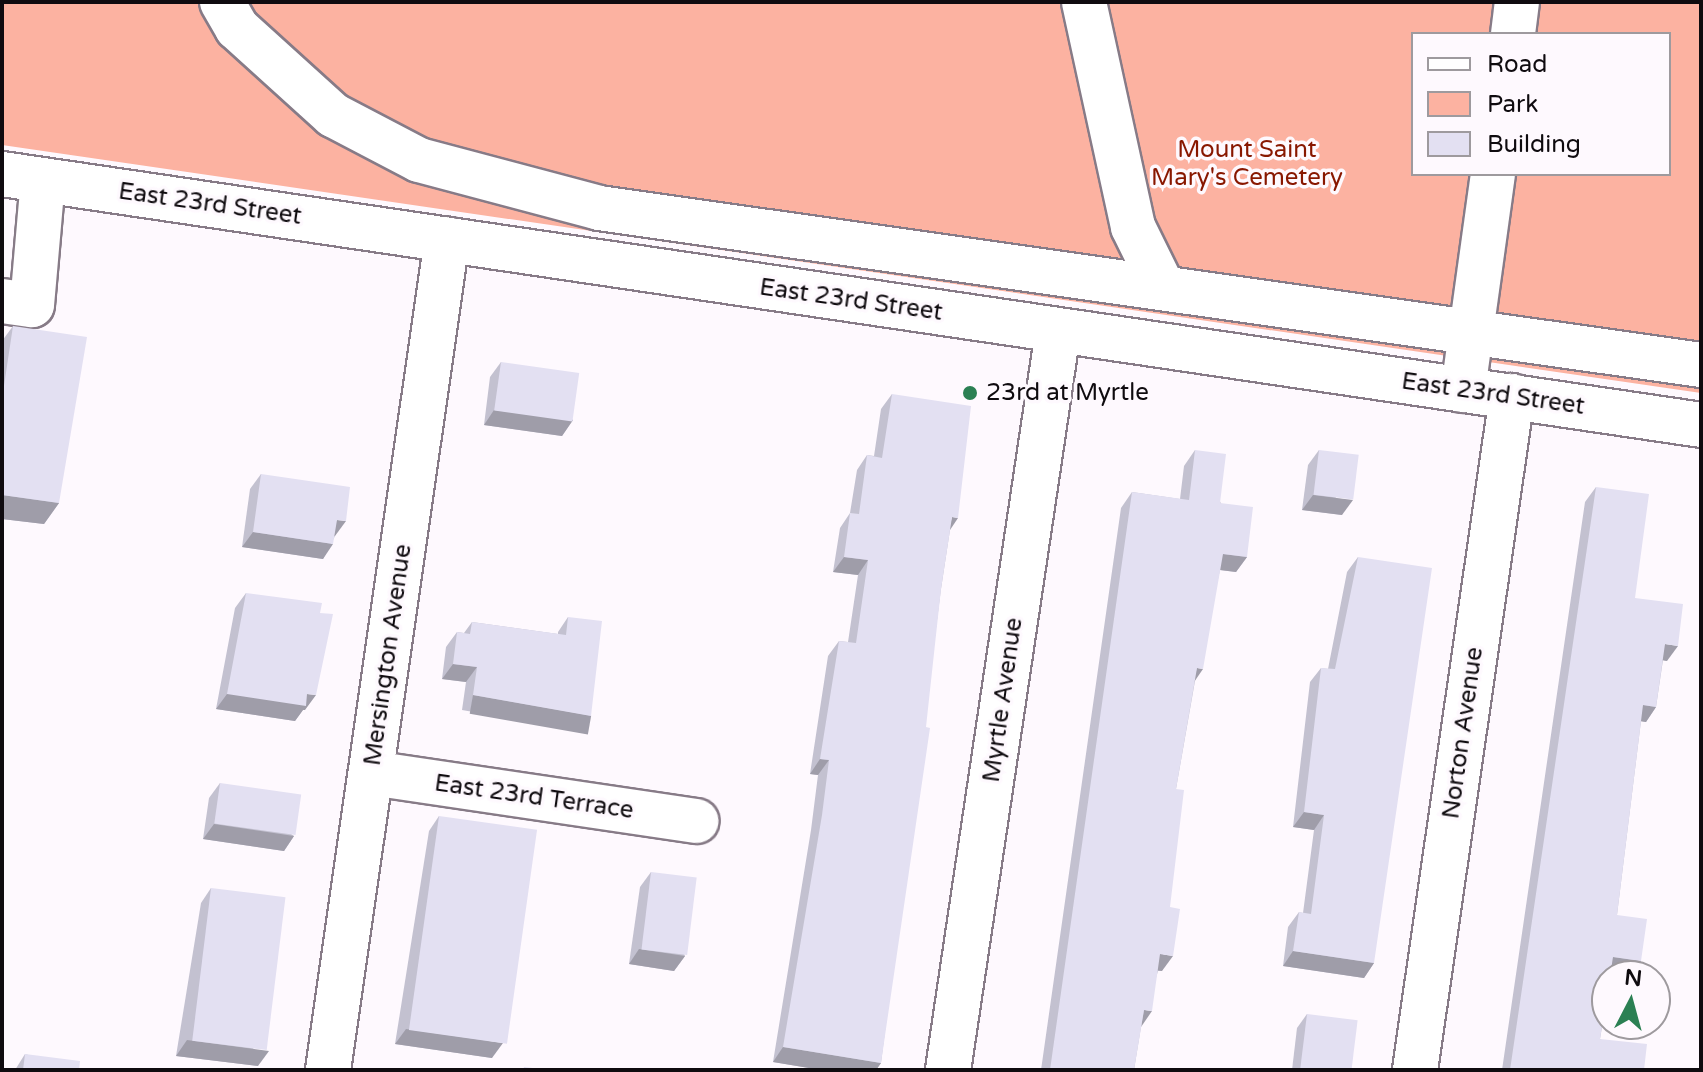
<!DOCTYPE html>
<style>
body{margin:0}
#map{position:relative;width:1703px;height:1072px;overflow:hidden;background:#fef9fe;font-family:"Varela Round",sans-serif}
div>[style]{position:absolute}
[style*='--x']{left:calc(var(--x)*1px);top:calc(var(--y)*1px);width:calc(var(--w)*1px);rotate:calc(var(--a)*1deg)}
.green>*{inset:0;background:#fcb2a1}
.roads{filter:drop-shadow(2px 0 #877b87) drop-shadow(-2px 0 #877b87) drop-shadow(0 2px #877b87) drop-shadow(0 -2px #877b87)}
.minor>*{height:44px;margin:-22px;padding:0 22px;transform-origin:22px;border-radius:22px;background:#fff}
.major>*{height:44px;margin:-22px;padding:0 22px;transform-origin:22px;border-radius:22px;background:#fff}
.wall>*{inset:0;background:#c3c1d0}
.shaded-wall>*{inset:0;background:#9f9da9;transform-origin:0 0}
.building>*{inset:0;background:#e3e0f2;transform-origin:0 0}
.dots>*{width:22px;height:22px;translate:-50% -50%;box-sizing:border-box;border:4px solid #fef9fe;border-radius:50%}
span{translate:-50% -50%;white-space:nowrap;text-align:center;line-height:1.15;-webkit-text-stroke:7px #fef9fe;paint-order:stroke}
.park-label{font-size:24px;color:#881700}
.street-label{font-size:24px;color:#0f0b0f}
.poi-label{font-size:24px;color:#0f0b0f}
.left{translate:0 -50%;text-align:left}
.frame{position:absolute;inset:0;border:4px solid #0f0b0f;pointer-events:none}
.legend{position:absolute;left:1411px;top:32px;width:260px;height:144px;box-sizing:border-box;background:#fef9fe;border:2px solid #9e9a9e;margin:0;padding:10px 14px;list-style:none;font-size:24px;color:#0f0b0f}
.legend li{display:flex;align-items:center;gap:16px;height:40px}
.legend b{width:40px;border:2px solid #9e9a9e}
.north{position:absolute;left:1591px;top:960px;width:80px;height:80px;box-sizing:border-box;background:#fef9fe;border:2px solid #9e9a9e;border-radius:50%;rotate:6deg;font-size:22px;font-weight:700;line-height:32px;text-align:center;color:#0f0b0f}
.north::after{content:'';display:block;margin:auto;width:28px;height:36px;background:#2b8053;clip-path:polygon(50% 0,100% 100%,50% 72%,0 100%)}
</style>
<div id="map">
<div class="green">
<div style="clip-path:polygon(evenodd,2px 2px,1701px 2px,1701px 393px,2px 145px,2px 2px,1413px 34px,1669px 34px,1669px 174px,1413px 174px,1413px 34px)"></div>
</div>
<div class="roads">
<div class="minor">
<div style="--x:222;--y:2;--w:30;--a:60"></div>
<div style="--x:237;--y:28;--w:130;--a:42.2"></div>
<div style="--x:333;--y:115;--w:97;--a:27.6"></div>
<div style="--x:419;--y:160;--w:186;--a:14.9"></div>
<div style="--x:599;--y:208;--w:1113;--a:8.11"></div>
<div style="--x:1084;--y:2;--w:230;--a:77.7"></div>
<div style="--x:1133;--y:227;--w:66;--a:63.8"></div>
<div style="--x:1513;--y:34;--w:32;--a:-83"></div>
<div style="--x:2;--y:301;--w:30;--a:8"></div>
<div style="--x:32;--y:305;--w:125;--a:-85"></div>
<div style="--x:1463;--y:390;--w:218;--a:-82.1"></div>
<div style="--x:371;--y:773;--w:329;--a:8.4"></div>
<div style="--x:328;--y:1070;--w:839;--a:-81.85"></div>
<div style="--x:948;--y:1070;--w:747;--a:-81.53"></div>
<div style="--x:1415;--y:1070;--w:681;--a:-81.81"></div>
</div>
<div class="major">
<div style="--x:2;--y:174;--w:1717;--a:8.4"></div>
</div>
</div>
<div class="wall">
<div style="clip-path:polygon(13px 326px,59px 503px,44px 524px,2px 519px,2px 341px)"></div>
<div style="clip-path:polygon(501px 362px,573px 420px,562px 436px,484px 425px,490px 377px)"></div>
<div style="clip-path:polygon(892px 394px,950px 530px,941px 589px,881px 1063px,876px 1070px,821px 1070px,773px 1062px,811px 830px,818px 775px,810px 774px,828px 656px,839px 641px,848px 642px,858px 575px,833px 572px,840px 528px,850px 513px,857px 470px,867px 455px,874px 456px,881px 409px)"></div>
<div style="clip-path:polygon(1195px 450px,1247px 557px,1236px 572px,1220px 570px,1195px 681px,1176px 789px,1162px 971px,1158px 971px,1141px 1027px,1134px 1070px,1041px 1070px,1121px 508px,1132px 492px,1180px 499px,1184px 466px)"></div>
<div style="clip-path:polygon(1319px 450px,1342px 515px,1302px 510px,1308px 465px)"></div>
<div style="clip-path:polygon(261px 474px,335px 536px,323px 559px,242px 547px,250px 489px)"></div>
<div style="clip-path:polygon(1596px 487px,1635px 598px,1667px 661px,1663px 660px,1656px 707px,1646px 722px,1641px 721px,1617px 915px,1641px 961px,1631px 976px,1611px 973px,1600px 1039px,1644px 1070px,1502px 1070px,1585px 502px)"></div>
<div style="clip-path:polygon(1358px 557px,1374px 963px,1364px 978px,1283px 966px,1288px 927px,1299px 912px,1303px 913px,1314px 830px,1293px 827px,1310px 682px,1321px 668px,1328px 669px,1347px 572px)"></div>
<div style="clip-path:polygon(246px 593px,305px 710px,303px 710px,295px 721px,216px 709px,235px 608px)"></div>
<div style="clip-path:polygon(568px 617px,591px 716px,581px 731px,462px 710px,466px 682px,442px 679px,446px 647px,457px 632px,464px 633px,472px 622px,558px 634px,558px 632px)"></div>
<div style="clip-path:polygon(220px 783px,294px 836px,284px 851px,203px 839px,209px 798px)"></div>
<div style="clip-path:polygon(439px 816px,492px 1058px,395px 1044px,429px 831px)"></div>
<div style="clip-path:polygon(651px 872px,685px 956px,674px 971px,629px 964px,640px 887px)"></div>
<div style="clip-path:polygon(211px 888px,258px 1066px,176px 1056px,201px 903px)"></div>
<div style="clip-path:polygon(1307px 1014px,1351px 1070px,1292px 1070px,1297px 1028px)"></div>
<div style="clip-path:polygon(25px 1054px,79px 1070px,15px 1070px)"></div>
</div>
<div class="shaded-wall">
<div style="clip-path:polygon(494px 410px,573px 420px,562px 436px,484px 425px)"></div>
<div style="clip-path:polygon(2px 495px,59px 503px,44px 524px,2px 519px)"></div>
<div style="clip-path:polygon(1313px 495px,1353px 500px,1342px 515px,1302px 510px)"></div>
<div style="clip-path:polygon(952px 517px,958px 518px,948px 533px)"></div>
<div style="clip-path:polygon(337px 520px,346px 521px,335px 536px,326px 535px)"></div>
<div style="clip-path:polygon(253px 532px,333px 544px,323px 559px,242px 547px)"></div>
<div style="clip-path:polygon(1223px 554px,1247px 557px,1236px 572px,1212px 569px)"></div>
<div style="clip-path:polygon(844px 557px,868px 560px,858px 575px,833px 572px)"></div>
<div style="clip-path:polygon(1665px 644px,1678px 646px,1667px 661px,1655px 659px)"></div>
<div style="clip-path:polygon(453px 664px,477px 667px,466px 682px,442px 679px)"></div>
<div style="clip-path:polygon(1197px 668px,1203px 669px,1192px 685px)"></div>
<div style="clip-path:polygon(227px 694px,307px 694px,316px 695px,305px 710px,303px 710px,295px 721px,216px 709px)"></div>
<div style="left:473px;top:695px;width:120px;height:19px;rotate:10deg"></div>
<div style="clip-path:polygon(1643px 705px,1656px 707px,1646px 722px,1632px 720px)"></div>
<div style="clip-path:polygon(820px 759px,829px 760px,818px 775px,810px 774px)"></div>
<div style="clip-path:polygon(1304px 812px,1324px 815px,1314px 830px,1293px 827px)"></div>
<div style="clip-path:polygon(214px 824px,294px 836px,284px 851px,203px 839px)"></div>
<div style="clip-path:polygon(639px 949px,685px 956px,674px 971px,629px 964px)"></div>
<div style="clip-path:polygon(1293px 951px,1374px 963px,1364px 978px,1283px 966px)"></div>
<div style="clip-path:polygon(1160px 954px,1173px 956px,1162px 971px,1149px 969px)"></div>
<div style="clip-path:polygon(1613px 957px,1641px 961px,1631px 976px,1603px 972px)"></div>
<div style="clip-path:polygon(1144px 1010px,1152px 1011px,1141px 1027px)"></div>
<div style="clip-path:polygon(406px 1029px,503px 1043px,492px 1058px,395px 1044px)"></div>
<div style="clip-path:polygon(187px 1040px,269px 1051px,258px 1066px,176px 1056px)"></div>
<div style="clip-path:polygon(783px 1047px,881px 1063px,876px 1070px,821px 1070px,773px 1062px)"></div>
</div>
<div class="building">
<div style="clip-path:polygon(13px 326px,87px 337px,59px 503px,2px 495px,2px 399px)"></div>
<div style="left:501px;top:362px;width:79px;height:49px;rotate:8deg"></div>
<div style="clip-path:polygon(892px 394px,971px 406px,958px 518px,952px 517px,941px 589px,926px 727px,930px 728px,881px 1063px,783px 1047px,822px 815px,829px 760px,820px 759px,839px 641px,856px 643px,868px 560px,844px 557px,850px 513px,859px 514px,867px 455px,882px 458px)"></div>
<div style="clip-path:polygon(1195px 450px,1226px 454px,1220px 503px,1253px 507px,1247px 557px,1223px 554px,1203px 669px,1197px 668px,1176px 789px,1184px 790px,1170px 907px,1180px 909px,1173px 956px,1160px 954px,1152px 1011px,1144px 1010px,1134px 1070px,1050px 1070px,1132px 492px,1189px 500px)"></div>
<div style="left:1319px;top:450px;width:40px;height:45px;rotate:7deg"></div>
<div style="clip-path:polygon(261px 474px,350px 487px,346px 521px,337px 520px,333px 544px,253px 532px)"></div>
<div style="clip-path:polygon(1596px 487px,1649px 494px,1635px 598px,1683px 604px,1678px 646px,1665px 644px,1656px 707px,1643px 705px,1617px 915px,1647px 919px,1641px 961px,1613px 957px,1610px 976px,1607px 976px,1607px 995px,1600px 1039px,1647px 1044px,1644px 1070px,1510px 1070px)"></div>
<div style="clip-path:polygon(1358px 557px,1432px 568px,1374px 963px,1293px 951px,1299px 912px,1311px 914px,1324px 815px,1304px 812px,1321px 668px,1335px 669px)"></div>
<div style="clip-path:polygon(246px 593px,322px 603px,320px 613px,333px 614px,316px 695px,307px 694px,306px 706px,227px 694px)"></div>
<div style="clip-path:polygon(568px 617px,602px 621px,591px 716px,473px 695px,477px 667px,453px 664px,457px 632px,470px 634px,472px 622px,566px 635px)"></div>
<div style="left:220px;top:783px;width:82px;height:41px;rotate:8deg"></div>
<div style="left:439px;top:816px;width:99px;height:216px;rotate:8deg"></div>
<div style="left:651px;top:872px;width:46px;height:78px;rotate:7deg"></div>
<div style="left:211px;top:888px;width:75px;height:154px;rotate:7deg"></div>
<div style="left:1307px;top:1014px;width:51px;height:56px;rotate:7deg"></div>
<div style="clip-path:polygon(25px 1054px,80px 1061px,79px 1070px,23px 1070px)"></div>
<div style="clip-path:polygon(524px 1067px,550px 1070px,523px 1070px)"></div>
</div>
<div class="dots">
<div style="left:970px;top:393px;background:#2b8053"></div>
</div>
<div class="park-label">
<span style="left:1247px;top:164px">Mount Saint<br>Mary's Cemetery</span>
</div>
<div class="street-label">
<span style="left:210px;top:204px;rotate:8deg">East 23rd Street</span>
<span style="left:851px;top:300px;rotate:8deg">East 23rd Street</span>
<span style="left:1493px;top:394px;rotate:8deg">East 23rd Street</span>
<span style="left:388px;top:655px;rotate:-82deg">Mersington Avenue</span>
<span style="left:1003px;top:700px;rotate:-82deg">Myrtle Avenue</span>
<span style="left:1463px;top:733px;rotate:-82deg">Norton Avenue</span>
<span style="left:534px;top:797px;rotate:8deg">East 23rd Terrace</span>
</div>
<div class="poi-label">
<span class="left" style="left:986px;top:393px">23rd at Myrtle</span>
</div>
<div class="frame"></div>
<ul class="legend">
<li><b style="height:10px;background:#fff"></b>Road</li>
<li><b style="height:22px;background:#fcb2a1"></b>Park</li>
<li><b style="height:22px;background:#e3e0f2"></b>Building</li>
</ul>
<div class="north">N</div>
</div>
